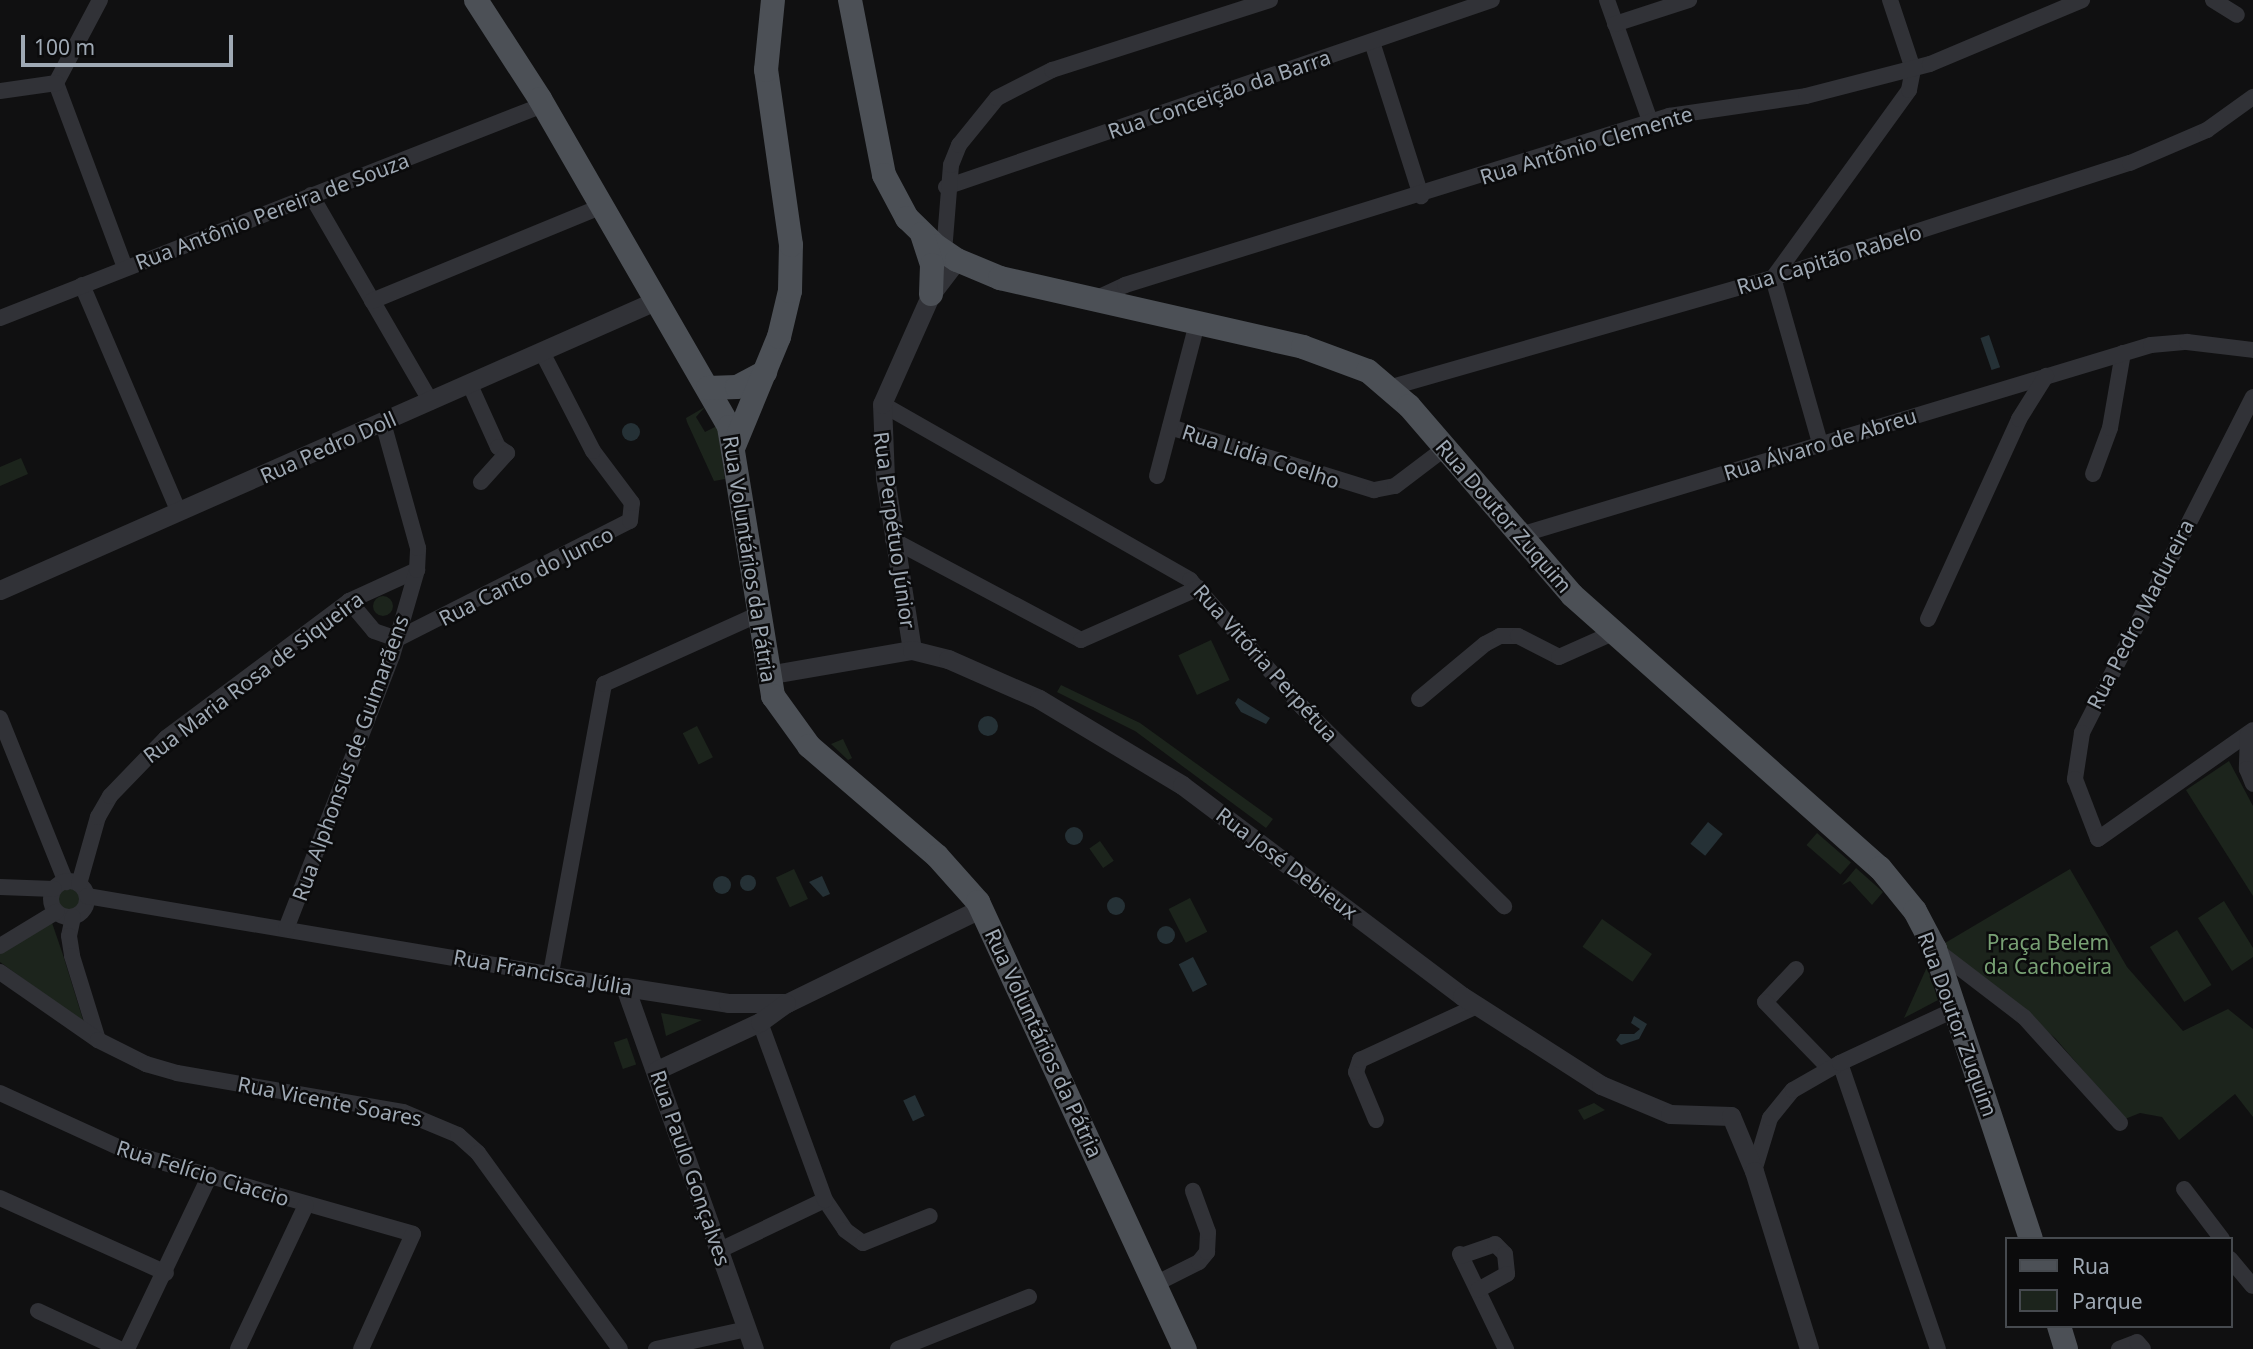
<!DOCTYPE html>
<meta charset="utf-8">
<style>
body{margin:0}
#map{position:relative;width:2253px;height:1349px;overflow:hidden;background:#101011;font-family:"Noto Sans",sans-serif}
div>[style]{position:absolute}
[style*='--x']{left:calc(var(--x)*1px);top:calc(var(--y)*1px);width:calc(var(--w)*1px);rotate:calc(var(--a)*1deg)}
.green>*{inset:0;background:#1c241c;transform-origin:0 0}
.round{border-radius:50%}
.water>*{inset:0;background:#253136;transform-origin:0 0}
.minor>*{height:16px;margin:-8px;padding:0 8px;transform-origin:8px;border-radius:8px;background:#313237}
.minor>.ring{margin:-8px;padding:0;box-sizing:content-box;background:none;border:16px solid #313237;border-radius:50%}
.tertiary>*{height:19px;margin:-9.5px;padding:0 9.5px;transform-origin:9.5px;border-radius:9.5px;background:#313237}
.primary>*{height:24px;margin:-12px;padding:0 12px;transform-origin:12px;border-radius:12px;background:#4c5056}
span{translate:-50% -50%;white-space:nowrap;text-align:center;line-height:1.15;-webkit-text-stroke:5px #0b0b0c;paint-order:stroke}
.street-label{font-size:21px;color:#9fa9b4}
.park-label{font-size:21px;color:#78a174}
.legend{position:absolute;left:2005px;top:1237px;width:228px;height:91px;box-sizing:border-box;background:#0b0b0c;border:2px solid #464a4f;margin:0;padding:9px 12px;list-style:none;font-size:21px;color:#9fa9b4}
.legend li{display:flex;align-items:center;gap:14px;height:35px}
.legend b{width:35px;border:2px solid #464a4f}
.scale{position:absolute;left:21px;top:35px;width:212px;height:32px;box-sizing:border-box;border:4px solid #9fa9b4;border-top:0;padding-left:9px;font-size:21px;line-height:24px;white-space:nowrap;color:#9fa9b4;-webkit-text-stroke:5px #0b0b0c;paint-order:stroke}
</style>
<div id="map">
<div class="green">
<div style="clip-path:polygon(705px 407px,696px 417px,705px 432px,717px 426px,725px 479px,714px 481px,687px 422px,686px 418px)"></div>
<div style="clip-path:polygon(21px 458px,28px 474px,0 486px,0 467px)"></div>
<div class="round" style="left:373px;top:596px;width:20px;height:20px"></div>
<div style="left:1211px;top:640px;width:44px;height:36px;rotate:65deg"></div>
<div style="clip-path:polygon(1061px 685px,1140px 723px,1273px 819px,1266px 828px,1135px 731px,1057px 692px)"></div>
<div style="left:697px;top:726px;width:35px;height:16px;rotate:63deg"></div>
<div style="clip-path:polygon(843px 739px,852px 758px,848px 760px,831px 744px)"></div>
<div style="clip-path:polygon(2229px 761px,2253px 806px,2253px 896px,2186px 790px)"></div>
<div style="left:1817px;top:833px;width:45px;height:16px;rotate:41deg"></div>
<div style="left:1100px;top:841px;width:24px;height:13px;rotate:55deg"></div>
<div style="clip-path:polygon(1856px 868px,1883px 892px,1872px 905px,1850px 881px,1842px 885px)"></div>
<div style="left:794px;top:869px;width:33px;height:20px;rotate:65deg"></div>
<div style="clip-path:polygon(2070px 869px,2127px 967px,2183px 1031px,2228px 1009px,2253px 1029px,2253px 1117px,2235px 1094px,2179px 1140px,2162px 1117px,2140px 1113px,2125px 1119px,2055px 1038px,1946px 949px,1945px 943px)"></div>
<div class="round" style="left:57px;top:887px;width:24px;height:24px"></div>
<div style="left:1190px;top:898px;width:38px;height:24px;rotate:63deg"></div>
<div style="clip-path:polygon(2224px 901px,2253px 948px,2253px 957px,2232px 971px,2198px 918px)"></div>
<div style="clip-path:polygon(48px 911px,63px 955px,84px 1023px,0 962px,0 946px)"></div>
<div style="left:1602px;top:919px;width:61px;height:34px;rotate:35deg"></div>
<div style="left:2177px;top:930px;width:65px;height:32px;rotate:58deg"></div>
<div style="clip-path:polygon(1927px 967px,1938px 1000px,1904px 1018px)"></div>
<div style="clip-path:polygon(661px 1013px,702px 1020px,666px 1036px)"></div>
<div style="left:627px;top:1038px;width:28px;height:14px;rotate:71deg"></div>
<div style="clip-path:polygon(1594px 1103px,1605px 1110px,1584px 1120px,1578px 1110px)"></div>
</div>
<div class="water">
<div style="left:1989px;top:335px;width:34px;height:9px;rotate:71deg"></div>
<div class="round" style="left:622px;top:423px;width:18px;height:18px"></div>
<div style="clip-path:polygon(1238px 698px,1270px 718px,1266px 724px,1241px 712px,1235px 703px)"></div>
<div class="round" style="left:978px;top:716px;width:20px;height:20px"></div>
<div style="left:1708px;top:822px;width:19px;height:28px;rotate:39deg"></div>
<div class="round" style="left:1065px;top:827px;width:18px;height:18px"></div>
<div class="round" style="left:740px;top:875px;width:16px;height:16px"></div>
<div style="clip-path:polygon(822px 876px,830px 894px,823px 897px,809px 882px)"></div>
<div class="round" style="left:713px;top:876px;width:18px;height:18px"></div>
<div class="round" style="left:1107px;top:897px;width:18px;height:18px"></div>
<div class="round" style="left:1157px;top:926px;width:18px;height:18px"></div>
<div style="left:1193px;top:957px;width:31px;height:16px;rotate:63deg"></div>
<div style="clip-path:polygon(1634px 1016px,1647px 1024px,1639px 1039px,1621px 1045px,1616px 1040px,1620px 1034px,1634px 1034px,1640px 1029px,1631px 1023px)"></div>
<div style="left:915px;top:1095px;width:23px;height:13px;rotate:65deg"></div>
</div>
<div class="minor">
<div style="--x:1607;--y:0;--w:128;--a:70.4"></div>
<div style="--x:2213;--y:0;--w:28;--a:32"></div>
<div style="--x:1615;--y:24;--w:78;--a:-18"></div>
<div style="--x:1372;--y:42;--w:162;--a:72.3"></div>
<div style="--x:56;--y:83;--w:197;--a:69.5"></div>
<div style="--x:56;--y:83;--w:94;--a:-62.1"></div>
<div style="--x:0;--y:91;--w:57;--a:-8.1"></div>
<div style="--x:946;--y:187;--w:577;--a:-18.91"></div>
<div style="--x:311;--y:195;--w:239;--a:59.9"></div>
<div style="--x:944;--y:252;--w:87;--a:-85.4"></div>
<div style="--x:951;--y:165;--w:22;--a:-68"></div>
<div style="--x:959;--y:145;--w:60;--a:-51"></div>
<div style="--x:997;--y:98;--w:62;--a:-27"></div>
<div style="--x:1052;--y:70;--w:229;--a:-17.8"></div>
<div style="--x:1773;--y:278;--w:232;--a:-54.1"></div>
<div style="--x:1909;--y:90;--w:21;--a:-79"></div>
<div style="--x:1913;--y:69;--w:73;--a:-108.4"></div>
<div style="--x:1773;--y:278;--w:172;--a:74.1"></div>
<div style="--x:82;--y:285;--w:247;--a:66.9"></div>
<div style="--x:1093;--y:300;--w:35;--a:-25"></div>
<div style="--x:1125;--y:285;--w:570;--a:-17.26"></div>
<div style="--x:1669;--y:116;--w:138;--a:-8.3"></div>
<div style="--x:1806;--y:96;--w:128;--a:-14.5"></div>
<div style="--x:1930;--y:64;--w:165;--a:-22.8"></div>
<div style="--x:372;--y:301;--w:247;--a:-22.4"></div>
<div style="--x:0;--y:318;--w:583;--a:-21.42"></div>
<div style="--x:470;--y:385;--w:68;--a:65.7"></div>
<div style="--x:498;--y:447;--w:11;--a:34"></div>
<div style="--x:507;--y:453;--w:39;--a:132"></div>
<div style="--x:1392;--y:387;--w:396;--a:-16"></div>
<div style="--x:1773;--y:278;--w:375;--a:-17.9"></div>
<div style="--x:2130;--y:163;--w:84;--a:-23.2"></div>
<div style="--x:2207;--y:130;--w:57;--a:-35.7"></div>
<div style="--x:2253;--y:397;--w:377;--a:117"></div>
<div style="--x:2082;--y:733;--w:47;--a:98.7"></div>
<div style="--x:2075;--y:779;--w:64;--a:69"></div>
<div style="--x:2098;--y:839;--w:189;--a:-35.1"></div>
<div style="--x:882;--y:404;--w:355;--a:29.7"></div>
<div style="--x:1190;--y:580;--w:169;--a:48.6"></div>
<div style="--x:1302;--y:707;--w:284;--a:44.6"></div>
<div style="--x:1170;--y:427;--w:214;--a:17.2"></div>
<div style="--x:1374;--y:490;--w:21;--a:-11"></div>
<div style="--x:1395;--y:486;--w:61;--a:-37.1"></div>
<div style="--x:2093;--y:474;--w:49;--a:-69.7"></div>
<div style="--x:2110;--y:428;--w:76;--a:-80.2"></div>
<div style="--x:1157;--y:476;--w:157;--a:-75.3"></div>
<div style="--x:1517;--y:536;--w:662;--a:-16.77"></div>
<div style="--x:2151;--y:345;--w:36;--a:-5"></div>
<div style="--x:2187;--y:342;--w:66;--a:6.9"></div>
<div style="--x:893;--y:540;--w:213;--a:28"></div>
<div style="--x:1081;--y:640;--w:129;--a:-23.8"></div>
<div style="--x:349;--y:601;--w:39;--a:50"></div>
<div style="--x:374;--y:631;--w:24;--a:19"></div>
<div style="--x:397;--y:639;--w:261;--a:-26.9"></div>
<div style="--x:630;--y:521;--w:18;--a:-84"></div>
<div style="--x:632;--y:503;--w:65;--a:-126.9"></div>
<div style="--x:593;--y:451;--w:109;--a:-117.3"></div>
<div style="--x:1928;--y:619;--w:220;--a:-65.5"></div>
<div style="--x:2019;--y:419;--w:51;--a:-57.9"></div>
<div style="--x:1419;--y:699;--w:86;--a:-39.8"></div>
<div style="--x:1485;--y:644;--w:17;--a:-28"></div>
<div style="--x:1500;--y:636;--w:18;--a:0"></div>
<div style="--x:1518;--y:636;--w:46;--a:27.1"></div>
<div style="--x:1559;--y:657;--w:59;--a:-24"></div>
<div style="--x:0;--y:718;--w:177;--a:68.1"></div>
<div style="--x:2248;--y:734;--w:35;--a:92"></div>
<div style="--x:2247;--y:769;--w:16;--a:68"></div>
<div class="ring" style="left:51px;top:881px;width:20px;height:20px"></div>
<div style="--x:79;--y:884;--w:70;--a:-74.2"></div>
<div style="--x:98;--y:817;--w:24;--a:-60"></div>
<div style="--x:110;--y:796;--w:81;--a:-46"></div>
<div style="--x:166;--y:738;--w:229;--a:-36.8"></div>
<div style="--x:349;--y:601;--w:75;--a:-24.5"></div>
<div style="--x:0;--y:887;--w:54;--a:2.1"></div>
<div style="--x:87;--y:896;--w:546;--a:9.6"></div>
<div style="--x:73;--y:917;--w:19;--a:102"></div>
<div style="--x:69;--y:936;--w:20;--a:81"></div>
<div style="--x:72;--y:956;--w:88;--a:72.8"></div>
<div style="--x:286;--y:929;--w:293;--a:-68.8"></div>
<div style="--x:392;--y:656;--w:90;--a:-73.8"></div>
<div style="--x:417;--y:570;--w:22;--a:-87"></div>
<div style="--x:418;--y:548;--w:130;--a:-105.6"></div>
<div style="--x:0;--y:946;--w:66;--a:-31.3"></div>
<div style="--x:1935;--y:949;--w:112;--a:37.4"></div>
<div style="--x:2024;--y:1017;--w:143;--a:47.8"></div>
<div style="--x:1796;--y:969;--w:45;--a:133.2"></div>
<div style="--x:1765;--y:1002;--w:93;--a:45.9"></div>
<div style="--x:0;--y:972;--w:119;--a:34.8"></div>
<div style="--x:98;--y:1040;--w:54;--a:26.6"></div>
<div style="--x:146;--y:1064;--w:32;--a:16"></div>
<div style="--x:177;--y:1073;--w:229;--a:9.8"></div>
<div style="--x:403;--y:1112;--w:60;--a:22.7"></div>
<div style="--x:458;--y:1135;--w:27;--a:42"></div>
<div style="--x:478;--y:1153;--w:242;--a:54.1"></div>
<div style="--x:551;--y:973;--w:294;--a:-79.6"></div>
<div style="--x:604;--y:684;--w:168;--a:-24.3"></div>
<div style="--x:1840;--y:1063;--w:302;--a:71.1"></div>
<div style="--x:0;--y:1093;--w:146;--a:24.6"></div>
<div style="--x:133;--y:1154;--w:291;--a:15.9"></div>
<div style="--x:413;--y:1234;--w:126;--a:114.3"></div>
<div style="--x:1376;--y:1120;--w:52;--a:-112.6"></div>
<div style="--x:1356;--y:1072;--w:13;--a:-72"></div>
<div style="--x:1360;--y:1060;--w:129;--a:-24.8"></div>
<div style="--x:1754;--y:1171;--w:55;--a:-73.2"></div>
<div style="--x:1770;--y:1118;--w:36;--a:-51"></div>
<div style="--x:1793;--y:1090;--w:54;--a:-29.9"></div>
<div style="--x:1840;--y:1063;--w:128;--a:-25"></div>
<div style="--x:2184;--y:1189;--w:63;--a:52.8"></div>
<div style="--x:0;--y:1198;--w:182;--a:24.3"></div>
<div style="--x:825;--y:1200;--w:36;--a:56"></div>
<div style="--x:845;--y:1230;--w:22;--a:36"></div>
<div style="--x:863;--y:1243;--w:72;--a:-21.9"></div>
<div style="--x:720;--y:1250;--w:116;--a:-25.5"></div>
<div style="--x:825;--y:1200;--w:189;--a:-110.1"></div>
<div style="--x:1460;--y:1254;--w:106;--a:64.2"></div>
<div style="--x:1461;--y:1256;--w:36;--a:-19"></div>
<div style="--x:1495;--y:1244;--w:14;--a:45"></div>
<div style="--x:1505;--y:1254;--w:20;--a:84"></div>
<div style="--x:1507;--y:1274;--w:33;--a:151"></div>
<div style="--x:2230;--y:1259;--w:35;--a:50"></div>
<div style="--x:1155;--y:1284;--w:49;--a:-26.6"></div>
<div style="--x:1199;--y:1262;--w:13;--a:-51"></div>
<div style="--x:1207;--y:1252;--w:20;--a:-87"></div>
<div style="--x:1208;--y:1232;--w:44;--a:-110.1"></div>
<div style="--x:38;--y:1311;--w:90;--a:24.9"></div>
<div style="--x:127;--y:1349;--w:193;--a:-64.5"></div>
<div style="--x:238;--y:1349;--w:159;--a:-64.7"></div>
<div style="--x:656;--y:1349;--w:93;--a:-12.4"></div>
<div style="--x:898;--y:1349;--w:141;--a:-21.7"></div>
<div style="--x:2119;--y:1349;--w:19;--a:-21"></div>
<div style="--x:2137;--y:1342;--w:9;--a:49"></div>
</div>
<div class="tertiary">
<div style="--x:0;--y:590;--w:716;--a:-23.81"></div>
<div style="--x:912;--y:650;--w:174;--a:-98.9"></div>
<div style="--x:885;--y:478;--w:74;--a:-92.3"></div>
<div style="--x:882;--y:404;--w:120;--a:-66"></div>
<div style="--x:931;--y:294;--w:43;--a:-52.6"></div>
<div style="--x:767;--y:675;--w:147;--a:-9.8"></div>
<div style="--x:912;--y:650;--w:37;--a:14"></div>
<div style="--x:948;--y:659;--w:99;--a:23.7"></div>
<div style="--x:1039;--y:699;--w:167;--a:31"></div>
<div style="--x:1182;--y:785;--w:351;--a:37"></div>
<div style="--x:1462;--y:996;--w:165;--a:32.6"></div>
<div style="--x:1601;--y:1085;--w:75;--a:22.8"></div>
<div style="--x:1670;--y:1114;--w:61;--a:1.9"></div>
<div style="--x:1731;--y:1116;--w:60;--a:67.3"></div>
<div style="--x:1754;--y:1171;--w:186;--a:72.8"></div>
<div style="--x:625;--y:987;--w:384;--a:70.4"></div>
<div style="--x:625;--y:987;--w:104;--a:8.8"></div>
<div style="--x:728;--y:1003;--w:59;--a:0"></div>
<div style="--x:787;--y:1003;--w:217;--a:-26"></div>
<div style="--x:657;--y:1070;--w:114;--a:-25"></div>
<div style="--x:760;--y:1022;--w:32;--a:-36"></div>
</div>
<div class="primary">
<div style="--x:476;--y:0;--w:118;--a:57.1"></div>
<div style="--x:540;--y:99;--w:379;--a:60"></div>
<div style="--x:729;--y:427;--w:273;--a:80.7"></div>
<div style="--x:773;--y:696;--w:62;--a:54.2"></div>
<div style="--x:809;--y:746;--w:169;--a:40.7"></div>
<div style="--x:937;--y:856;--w:62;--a:48.3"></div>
<div style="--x:978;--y:902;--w:493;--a:65.2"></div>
<div style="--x:850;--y:0;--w:178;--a:79"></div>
<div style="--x:884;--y:175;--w:49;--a:61.9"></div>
<div style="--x:907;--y:218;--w:40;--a:44"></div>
<div style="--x:936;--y:246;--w:25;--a:34"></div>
<div style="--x:957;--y:260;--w:47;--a:22.7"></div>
<div style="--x:1000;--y:278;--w:311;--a:12.8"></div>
<div style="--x:1303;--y:347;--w:69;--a:20.3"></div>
<div style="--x:1368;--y:371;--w:54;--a:40.5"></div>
<div style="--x:1409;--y:406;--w:250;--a:49.2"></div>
<div style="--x:1572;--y:595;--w:412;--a:41.6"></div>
<div style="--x:1880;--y:868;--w:55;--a:50.9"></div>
<div style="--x:1915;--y:911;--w:43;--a:62.2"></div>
<div style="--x:1935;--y:949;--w:305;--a:71.7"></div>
<div style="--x:922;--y:234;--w:33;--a:72"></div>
<div style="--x:932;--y:265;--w:29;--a:92"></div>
<div style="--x:708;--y:388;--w:29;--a:-2"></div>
<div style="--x:737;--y:387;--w:32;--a:-28"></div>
<div style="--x:734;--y:446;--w:118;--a:-67.6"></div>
<div style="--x:779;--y:337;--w:47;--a:-76.6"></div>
<div style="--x:790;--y:291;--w:46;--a:-88.8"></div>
<div style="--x:791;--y:245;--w:177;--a:-98.1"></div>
<div style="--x:766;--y:70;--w:70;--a:-84.3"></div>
<div style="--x:2059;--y:1326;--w:24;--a:73"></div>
</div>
<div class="street-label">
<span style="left:1219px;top:94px;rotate:-19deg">Rua Conceição da Barra</span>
<span style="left:1586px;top:145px;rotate:-17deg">Rua Antônio Clemente</span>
<span style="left:272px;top:211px;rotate:-21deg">Rua Antônio Pereira de Souza</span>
<span style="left:1829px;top:259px;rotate:-17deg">Rua Capitão Rabelo</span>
<span style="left:1820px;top:444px;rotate:-17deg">Rua Álvaro de Abreu</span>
<span style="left:328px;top:447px;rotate:-24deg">Rua Pedro Doll</span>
<span style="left:1261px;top:456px;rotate:18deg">Rua Lidía Coelho</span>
<span style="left:1504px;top:516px;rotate:49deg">Rua Doutor Zuquim</span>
<span style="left:895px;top:530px;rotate:82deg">Rua Perpétuo Júnior</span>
<span style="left:750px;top:559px;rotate:81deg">Rua Voluntários da Pátria</span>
<span style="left:526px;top:576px;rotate:-27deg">Rua Canto do Junco</span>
<span style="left:2140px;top:614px;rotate:-63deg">Rua Pedro Madureira</span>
<span style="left:1266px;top:663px;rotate:48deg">Rua Vitória Perpétua</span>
<span style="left:253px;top:677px;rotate:-37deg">Rua Maria Rosa de Siqueira</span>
<span style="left:350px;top:758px;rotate:-70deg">Rua Alphonsus de Guimarãens</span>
<span style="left:1287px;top:863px;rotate:37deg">Rua José Debieux</span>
<span style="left:543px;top:972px;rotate:10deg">Rua Francisca Júlia</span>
<span style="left:1958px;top:1024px;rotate:70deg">Rua Doutor Zuquim</span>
<span style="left:1044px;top:1043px;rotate:65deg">Rua Voluntários da Pátria</span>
<span style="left:330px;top:1101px;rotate:11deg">Rua Vicente Soares</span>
<span style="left:691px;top:1168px;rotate:71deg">Rua Paulo Gonçalves</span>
<span style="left:203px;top:1173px;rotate:17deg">Rua Felício Ciaccio</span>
</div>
<div class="park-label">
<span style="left:2048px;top:954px">Praça Belem<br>da Cachoeira</span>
</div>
<ul class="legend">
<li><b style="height:9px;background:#4c5056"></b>Rua</li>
<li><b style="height:19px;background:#1c241c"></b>Parque</li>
</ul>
<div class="scale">100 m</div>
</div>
